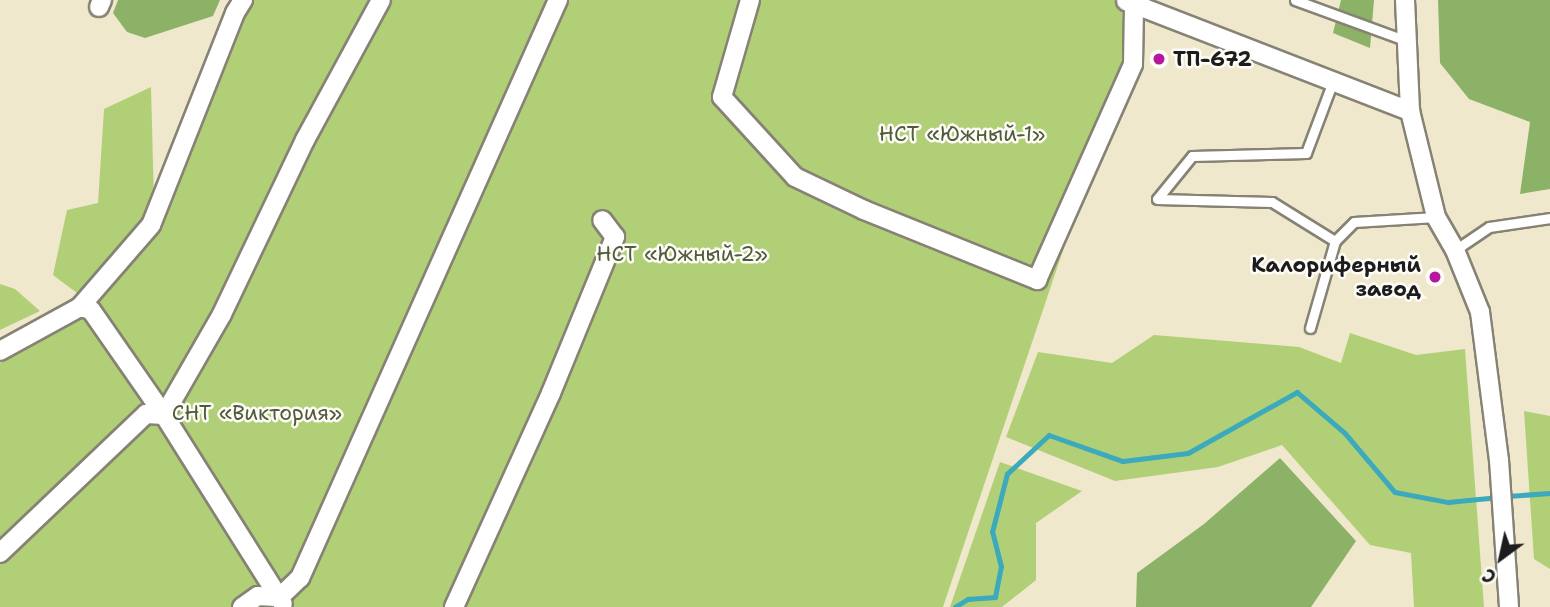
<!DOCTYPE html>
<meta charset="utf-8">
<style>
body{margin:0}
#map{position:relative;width:1550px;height:607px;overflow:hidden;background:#f0e8cd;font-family:"Shantell Sans",sans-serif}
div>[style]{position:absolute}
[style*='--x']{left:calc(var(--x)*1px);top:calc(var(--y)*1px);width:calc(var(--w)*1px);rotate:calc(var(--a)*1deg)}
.green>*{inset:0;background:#b1cf76}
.forest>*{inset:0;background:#8cb267}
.stream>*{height:4.5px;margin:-2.25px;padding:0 2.25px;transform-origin:2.25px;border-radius:2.25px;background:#3da9bd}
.roads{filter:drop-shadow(2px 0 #868274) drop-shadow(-2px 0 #868274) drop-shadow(0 2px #868274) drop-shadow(0 -2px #868274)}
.service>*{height:9px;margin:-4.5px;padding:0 4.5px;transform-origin:4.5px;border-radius:4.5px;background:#fff}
.minor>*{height:18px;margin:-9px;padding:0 9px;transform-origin:9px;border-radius:9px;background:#fff}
.dots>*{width:19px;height:19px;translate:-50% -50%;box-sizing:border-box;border:4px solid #fdfcf7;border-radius:50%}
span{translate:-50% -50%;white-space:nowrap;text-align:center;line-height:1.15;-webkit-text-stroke:5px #fdfcf7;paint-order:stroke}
.poi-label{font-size:21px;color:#1c1c1c;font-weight:700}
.left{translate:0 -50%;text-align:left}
.right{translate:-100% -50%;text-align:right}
.park-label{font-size:21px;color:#505b3c}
.north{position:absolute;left:1466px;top:523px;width:70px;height:70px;-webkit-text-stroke:5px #fdfcf7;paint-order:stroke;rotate:213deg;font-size:19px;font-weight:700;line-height:28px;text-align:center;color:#1c1c1c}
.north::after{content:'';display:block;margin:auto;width:24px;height:32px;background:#1c1c1c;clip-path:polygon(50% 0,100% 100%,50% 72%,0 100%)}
</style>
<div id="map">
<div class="green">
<div style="clip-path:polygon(253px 0,1128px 0,1126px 63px,943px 607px,0 607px,0 363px,91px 310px,154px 234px,235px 27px)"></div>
<div style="clip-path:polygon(151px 87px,154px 202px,115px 260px,77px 293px,53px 275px,67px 210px,98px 203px,104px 109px)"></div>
<div style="clip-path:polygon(0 284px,15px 289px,40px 311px,0 330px)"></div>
<div style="clip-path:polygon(1350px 333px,1416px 355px,1465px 349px,1484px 607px,1414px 607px,1411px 553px,1370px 545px,1282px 445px,1218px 467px,1115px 481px,1006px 437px,1038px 352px,1112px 363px,1154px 335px,1299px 347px,1341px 363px)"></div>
<div style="clip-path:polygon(1524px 411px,1550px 416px,1550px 569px,1534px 559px)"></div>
<div style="clip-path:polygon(1000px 462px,1082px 491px,1036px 523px,1036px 580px,1002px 607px,950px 607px)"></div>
</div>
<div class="forest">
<div style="clip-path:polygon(118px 0,220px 0,213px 16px,145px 38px,127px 32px,113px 13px)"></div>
<div style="clip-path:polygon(1341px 0,1374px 0,1370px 48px,1333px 33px)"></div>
<div style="clip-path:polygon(1438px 0,1550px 0,1550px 189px,1520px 194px,1530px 122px,1469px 99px,1440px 63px)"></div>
<div style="clip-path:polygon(1280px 458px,1356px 541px,1311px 607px,1136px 607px,1137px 573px,1204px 524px)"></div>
</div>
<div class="stream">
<div style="--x:1508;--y:496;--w:42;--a:-4.1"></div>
<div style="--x:955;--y:607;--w:15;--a:-32"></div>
<div style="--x:968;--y:599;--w:27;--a:-4"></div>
<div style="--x:995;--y:597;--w:31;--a:-79"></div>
<div style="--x:1001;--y:567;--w:36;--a:-104"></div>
<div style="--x:992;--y:532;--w:60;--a:-75.5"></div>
<div style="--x:1007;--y:474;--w:57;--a:-42.9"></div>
<div style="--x:1049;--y:435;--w:78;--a:19.4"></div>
<div style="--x:1123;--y:461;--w:65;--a:-7"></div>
<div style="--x:1188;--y:453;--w:125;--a:-29.2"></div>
<div style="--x:1297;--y:392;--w:63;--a:40.5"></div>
<div style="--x:1345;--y:433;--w:77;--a:49.7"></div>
<div style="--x:1395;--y:492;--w:54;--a:10.7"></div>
<div style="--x:1448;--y:502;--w:51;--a:-5.6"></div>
</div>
<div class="roads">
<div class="service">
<div style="--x:1295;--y:0;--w:119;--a:20.1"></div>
<div style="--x:1333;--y:81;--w:77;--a:110.6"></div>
<div style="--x:1306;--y:153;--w:114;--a:178.5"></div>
<div style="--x:1192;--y:156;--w:55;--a:129.1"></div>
<div style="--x:1157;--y:199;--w:115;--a:1.5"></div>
<div style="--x:1272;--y:202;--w:74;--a:31.8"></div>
<div style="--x:1335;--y:241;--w:27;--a:-45"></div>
<div style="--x:1354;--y:222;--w:82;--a:-3.5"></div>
<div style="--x:1455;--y:250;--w:41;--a:-34.1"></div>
<div style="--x:1489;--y:227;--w:62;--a:-8.4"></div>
<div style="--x:1310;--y:328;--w:91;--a:-74"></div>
</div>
<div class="minor">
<div style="--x:243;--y:0;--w:15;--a:122"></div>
<div style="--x:235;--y:13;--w:228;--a:111.6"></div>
<div style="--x:151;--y:225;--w:108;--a:130.9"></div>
<div style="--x:80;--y:307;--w:11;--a:15"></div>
<div style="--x:91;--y:310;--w:128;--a:55.2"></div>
<div style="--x:164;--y:415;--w:116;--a:-60.1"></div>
<div style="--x:222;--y:314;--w:193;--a:-64.5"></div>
<div style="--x:305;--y:140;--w:159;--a:-61.5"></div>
<div style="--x:750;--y:0;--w:101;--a:106.1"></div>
<div style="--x:722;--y:97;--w:108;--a:47.6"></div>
<div style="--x:795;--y:177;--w:76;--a:25.6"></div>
<div style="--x:864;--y:210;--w:187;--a:22"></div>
<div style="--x:1037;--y:280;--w:236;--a:-66"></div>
<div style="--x:1133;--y:64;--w:60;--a:-89"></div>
<div style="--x:1405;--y:0;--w:111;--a:87.4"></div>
<div style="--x:1410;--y:111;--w:109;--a:76.2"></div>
<div style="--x:1436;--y:217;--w:38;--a:60"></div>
<div style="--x:1455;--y:250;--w:67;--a:68"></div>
<div style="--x:1480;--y:312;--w:149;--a:82.7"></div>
<div style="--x:1499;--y:460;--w:147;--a:86.1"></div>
<div style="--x:1126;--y:1;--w:305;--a:21.2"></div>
<div style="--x:99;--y:7;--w:8;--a:-67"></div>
<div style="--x:0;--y:351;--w:91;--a:-28.8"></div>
<div style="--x:0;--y:553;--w:202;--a:-43.6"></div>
<div style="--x:146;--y:414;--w:18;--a:3"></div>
<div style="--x:164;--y:415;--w:223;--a:57.8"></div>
<div style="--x:242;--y:607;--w:19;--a:-35"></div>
<div style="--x:258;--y:596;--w:22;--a:3"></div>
<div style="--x:280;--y:597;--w:28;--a:-44"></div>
<div style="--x:300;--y:578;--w:633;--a:-65.95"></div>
<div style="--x:454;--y:607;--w:235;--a:-65.6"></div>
<div style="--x:551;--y:393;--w:169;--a:-67.7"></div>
<div style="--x:615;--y:237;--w:21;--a:-127"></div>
</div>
</div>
<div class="dots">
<div style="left:1159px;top:59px;background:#b5179e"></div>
<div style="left:1435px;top:277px;background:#b5179e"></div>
</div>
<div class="poi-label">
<span class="left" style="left:1173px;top:59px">ТП-672</span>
<span class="right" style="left:1421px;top:277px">Калориферный<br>завод</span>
</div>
<div class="park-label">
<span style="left:962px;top:134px">НСТ «Южный-1»</span>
<span style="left:682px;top:254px">НСТ «Южный-2»</span>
<span style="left:257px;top:413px">СНТ «Виктория»</span>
</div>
<div class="north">С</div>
</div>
